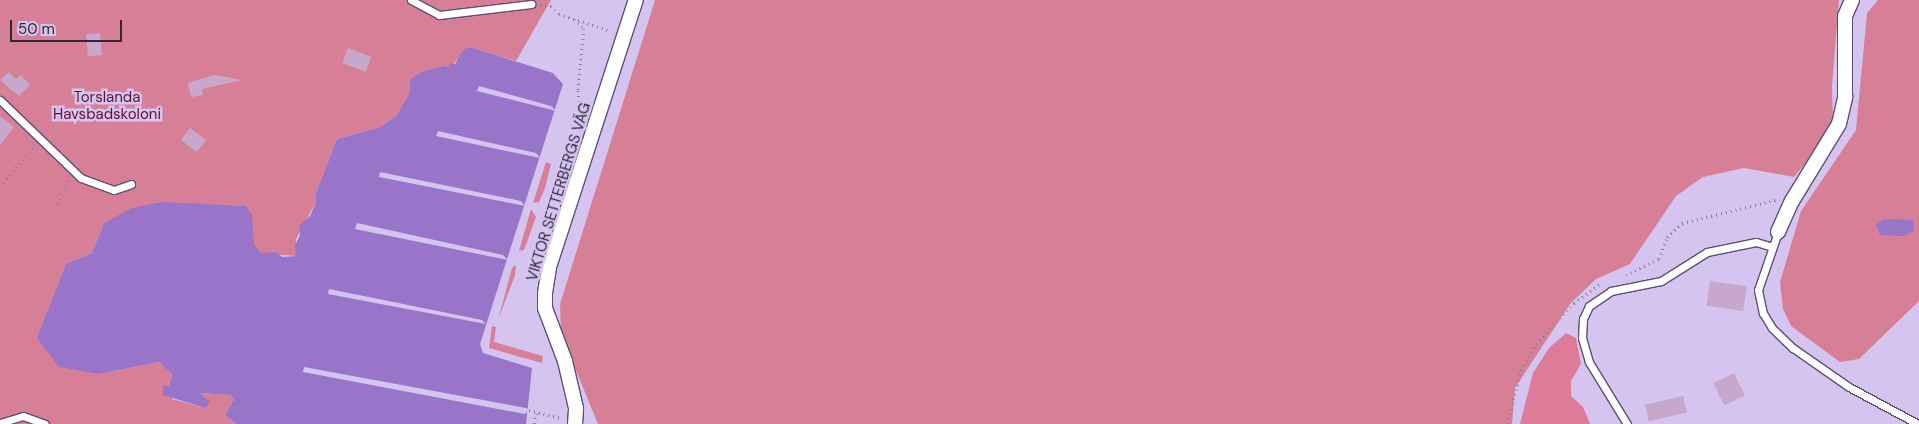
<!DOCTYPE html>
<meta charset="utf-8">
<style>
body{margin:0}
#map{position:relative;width:1919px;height:424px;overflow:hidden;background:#d5c4f0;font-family:"DM Sans",sans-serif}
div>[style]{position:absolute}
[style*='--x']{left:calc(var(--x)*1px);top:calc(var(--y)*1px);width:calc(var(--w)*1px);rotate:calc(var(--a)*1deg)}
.green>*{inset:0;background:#d87f98}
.forest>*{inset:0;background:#de7b98}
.water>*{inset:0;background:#9875c8}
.pier>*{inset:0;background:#d5c4f0}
.building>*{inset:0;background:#c8a7cc;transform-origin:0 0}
.path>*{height:2.5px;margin-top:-1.25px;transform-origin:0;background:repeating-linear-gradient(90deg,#8b7e9e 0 1px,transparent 0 5px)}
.roads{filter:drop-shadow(1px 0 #5e4e74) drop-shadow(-1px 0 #5e4e74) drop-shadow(0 1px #5e4e74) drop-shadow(0 -1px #5e4e74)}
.lane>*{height:7px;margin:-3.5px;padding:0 3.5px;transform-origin:3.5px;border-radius:3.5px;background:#fff}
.street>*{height:14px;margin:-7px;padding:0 7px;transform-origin:7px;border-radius:7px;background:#fff}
span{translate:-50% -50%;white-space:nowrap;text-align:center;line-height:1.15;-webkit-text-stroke:5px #d5c4f0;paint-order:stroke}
.park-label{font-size:15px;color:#680e33}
.street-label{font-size:15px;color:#2e2738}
.scale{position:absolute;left:10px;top:20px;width:112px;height:22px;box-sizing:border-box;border:2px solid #2e2738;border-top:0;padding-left:6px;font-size:15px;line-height:18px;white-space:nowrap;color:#2e2738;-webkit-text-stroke:4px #d5c4f0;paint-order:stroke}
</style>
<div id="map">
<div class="green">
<div style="clip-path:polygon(0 0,551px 0,516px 61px,470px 47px,449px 68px,423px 71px,409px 86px,409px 94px,396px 116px,380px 127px,337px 139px,316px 193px,316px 202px,296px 239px,296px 256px,261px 253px,254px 244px,246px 206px,218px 205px,104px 223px,92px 253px,66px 264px,59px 288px,99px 374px,159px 362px,172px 373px,169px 386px,172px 399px,205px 408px,199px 393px,231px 395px,234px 400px,225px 415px,236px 424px,0 424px)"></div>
<div style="clip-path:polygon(655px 0,1839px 0,1832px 86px,1833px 122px,1819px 147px,1794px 177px,1744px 168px,1703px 177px,1676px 196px,1630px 264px,1596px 279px,1570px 304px,1515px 388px,1512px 424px,598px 424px,561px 334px,560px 304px)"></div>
<div style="clip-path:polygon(1878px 0,1919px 0,1919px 301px,1859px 359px,1840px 362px,1791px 326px,1783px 309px,1780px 282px,1801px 211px,1856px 130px,1867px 13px)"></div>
<div style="clip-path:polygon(546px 162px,551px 164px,545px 188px,539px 202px,533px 203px)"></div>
<div style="clip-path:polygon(531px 209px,536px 217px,524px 250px,519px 251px)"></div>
<div style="clip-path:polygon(516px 265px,515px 275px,498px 320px,512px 268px)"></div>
<div style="clip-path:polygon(492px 326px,496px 327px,494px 342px,543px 356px,542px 363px,489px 348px)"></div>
</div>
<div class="forest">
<div style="clip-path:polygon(1566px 333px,1576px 338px,1581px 364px,1571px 381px,1571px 396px,1583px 407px,1590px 424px,1520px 424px,1533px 373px,1549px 348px)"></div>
</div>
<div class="water">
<div style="clip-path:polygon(470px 47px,553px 73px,563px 84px,480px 344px,483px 353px,532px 368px,526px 424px,236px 424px,225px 415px,234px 400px,231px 395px,199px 393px,210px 402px,205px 408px,163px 395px,163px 386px,169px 386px,172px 374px,159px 362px,99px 374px,59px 367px,37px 338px,66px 264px,92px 253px,104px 223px,132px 208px,162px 202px,246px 206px,252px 215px,254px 244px,261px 253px,277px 252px,282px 257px,296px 256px,295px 245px,300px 235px,299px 226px,310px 216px,316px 202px,316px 193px,337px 139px,380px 127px,396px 116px,409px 94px,410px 80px,423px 71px,445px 66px,449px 68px,450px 63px,455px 64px,463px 50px)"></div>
<div style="clip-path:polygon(1884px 219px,1913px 220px,1914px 231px,1903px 236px,1880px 235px,1876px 225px)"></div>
</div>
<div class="pier">
<div style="clip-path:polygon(479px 86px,551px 106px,556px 111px,477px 91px)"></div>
<div style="clip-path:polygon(438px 131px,536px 153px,540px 158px,436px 136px)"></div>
<div style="clip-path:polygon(380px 172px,521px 201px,525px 206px,379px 177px)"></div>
<div style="clip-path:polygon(357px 223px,503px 255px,508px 260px,355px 229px)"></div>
<div style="clip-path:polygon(329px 289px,482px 320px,486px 324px,328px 294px)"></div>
<div style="clip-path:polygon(304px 367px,526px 408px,529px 410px,525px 414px,303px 372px)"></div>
</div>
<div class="building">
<div style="left:100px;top:33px;width:22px;height:14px;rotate:85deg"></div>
<div style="left:348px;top:48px;width:25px;height:16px;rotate:21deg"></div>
<div style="clip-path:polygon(9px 72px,16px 79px,21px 75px,30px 85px,19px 96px,0 80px)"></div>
<div style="clip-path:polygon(214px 75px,242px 80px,202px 89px,203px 95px,191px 97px,188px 83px)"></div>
<div style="clip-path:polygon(0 116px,14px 127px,0 145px)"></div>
<div style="left:190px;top:128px;width:20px;height:15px;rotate:37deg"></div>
<div style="left:1710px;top:281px;width:37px;height:25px;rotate:8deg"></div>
<div style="left:1734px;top:373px;width:25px;height:23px;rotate:64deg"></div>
<div style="left:1683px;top:396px;width:17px;height:39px;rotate:77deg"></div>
</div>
<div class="path">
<div style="--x:540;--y:5;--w:11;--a:5"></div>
<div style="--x:551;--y:6;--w:11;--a:45"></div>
<div style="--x:559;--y:14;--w:55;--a:18.1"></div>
<div style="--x:575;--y:19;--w:13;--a:48"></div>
<div style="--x:584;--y:29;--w:62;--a:95.5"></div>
<div style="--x:578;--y:91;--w:27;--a:82"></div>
<div style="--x:3;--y:183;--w:48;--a:-50"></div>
<div style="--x:57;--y:204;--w:26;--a:-65"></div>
<div style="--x:1626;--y:275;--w:37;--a:-26"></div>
<div style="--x:1659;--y:259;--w:23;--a:-70"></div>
<div style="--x:1667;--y:237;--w:21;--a:-43"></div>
<div style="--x:1682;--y:223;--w:100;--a:-13.9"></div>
<div style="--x:232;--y:402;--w:16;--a:7"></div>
<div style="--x:529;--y:410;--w:33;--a:14"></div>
<div style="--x:534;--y:424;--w:11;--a:-80"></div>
<div style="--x:1507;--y:424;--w:56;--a:-75.5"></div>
<div style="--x:1521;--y:370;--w:30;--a:-60"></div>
<div style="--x:1536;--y:344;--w:56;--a:-47.2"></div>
<div style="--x:1574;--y:303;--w:34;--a:-36"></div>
</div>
<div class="roads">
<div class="lane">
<div style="--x:411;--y:0;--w:32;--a:28"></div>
<div style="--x:439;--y:15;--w:93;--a:-6.8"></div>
<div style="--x:0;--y:100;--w:112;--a:43.9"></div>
<div style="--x:81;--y:178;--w:35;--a:20"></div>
<div style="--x:114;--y:190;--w:18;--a:-19"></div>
<div style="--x:1778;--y:232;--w:61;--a:109"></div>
<div style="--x:1758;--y:290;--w:24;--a:78"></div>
<div style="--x:1763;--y:313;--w:17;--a:59"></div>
<div style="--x:1772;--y:328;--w:29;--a:44"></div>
<div style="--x:1793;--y:348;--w:68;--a:34.9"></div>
<div style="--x:1849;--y:387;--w:78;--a:28.2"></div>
<div style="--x:0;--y:423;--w:24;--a:-17"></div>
<div style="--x:23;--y:416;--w:23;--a:20"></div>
<div style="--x:1627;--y:424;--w:73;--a:-121.5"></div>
<div style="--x:1589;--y:362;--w:25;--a:-106"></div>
<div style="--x:1582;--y:338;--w:19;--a:-87"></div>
<div style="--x:1583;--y:319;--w:14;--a:-65"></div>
<div style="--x:1589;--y:306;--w:27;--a:-34"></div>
<div style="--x:1611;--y:291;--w:51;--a:-11.3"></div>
<div style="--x:1661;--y:281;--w:54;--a:-32.2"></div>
<div style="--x:1707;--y:252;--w:50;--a:-11.5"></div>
<div style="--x:1756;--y:242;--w:17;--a:17"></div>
</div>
<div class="street">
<div style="--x:1778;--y:232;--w:34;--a:-66"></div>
<div style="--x:1792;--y:201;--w:90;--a:-58.6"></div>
<div style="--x:1839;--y:124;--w:28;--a:-77"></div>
<div style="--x:1845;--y:97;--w:81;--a:-90"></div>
<div style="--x:1845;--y:16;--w:17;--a:-66"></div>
<div style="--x:575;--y:424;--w:16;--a:-86"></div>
<div style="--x:576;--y:408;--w:48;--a:-103.2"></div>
<div style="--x:565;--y:361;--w:57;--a:-110.7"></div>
<div style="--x:545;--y:308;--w:15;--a:-90"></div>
<div style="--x:545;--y:293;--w:26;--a:-81"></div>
<div style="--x:549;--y:267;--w:281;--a:-72"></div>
</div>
</div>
<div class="park-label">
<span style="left:107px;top:106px">Torslanda<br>Havsbadskoloni</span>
</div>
<div class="street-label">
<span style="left:559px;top:192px;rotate:-73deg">VIKTOR SETTERBERGS VÄG</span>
</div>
<div class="scale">50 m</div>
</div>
